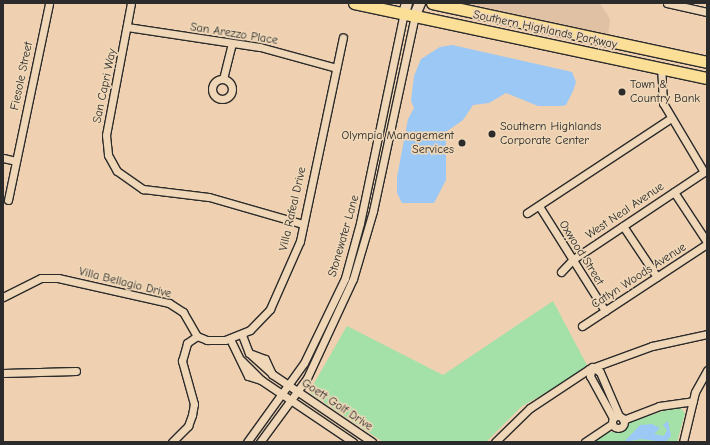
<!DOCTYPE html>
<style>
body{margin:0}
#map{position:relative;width:710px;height:445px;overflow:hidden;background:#efd0b0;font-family:"Comic Neue",sans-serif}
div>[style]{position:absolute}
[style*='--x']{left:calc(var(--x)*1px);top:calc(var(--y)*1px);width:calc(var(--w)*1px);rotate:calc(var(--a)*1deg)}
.built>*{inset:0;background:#e1c1a3}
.green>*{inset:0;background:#a3e1a9}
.water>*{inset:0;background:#9bc8f5}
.roads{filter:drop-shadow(1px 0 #2b2b2b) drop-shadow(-1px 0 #2b2b2b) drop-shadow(0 1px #2b2b2b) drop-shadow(0 -1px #2b2b2b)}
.minor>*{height:7px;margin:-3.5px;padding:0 3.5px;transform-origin:3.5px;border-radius:3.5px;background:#efd7b7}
.minor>.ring{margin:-3.5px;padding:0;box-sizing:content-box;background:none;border:7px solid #efd7b7;border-radius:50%}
.secondary>*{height:10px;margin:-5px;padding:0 5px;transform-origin:5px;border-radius:5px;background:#efd7b7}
.primary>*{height:11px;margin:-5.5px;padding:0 5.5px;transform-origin:5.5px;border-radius:5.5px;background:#fbdf96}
.dots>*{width:11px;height:11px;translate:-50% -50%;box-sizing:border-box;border:2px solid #efd7b7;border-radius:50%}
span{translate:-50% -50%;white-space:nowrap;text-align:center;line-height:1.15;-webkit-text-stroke:3.5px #efd7b7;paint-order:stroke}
.street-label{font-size:12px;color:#2b2b2b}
.poi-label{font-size:12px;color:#2b2b2b}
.left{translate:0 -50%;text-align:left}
.right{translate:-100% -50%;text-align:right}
.frame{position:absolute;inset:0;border:4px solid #2b2b2b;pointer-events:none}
</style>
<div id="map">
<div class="built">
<div style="clip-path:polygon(463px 3px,600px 3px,610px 19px,608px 36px)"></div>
</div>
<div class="green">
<div style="clip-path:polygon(553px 301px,589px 369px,522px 406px,486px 442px,383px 442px,309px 392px,347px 326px,443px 375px)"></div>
<div style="clip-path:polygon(679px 406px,685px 413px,677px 442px,593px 442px,610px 432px,623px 432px,630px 422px)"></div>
</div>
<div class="water">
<div style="clip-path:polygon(452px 45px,572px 72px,576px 82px,573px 91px,566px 105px,561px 106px,538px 106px,506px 93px,489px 103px,473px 105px,463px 120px,446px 132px,446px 180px,434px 203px,402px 203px,397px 193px,397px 177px,408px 119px,414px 108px,411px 101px,414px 76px,421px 59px,440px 47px)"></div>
<div style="clip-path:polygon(668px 421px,671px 436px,665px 442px,641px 439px,624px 442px,640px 425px,652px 424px,660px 428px,654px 434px,664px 436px,667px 430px,663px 425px)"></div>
</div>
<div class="roads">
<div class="minor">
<div style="--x:131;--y:3;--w:134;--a:100.7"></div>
<div style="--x:106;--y:135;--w:20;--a:84"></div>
<div style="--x:108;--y:155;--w:18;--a:61"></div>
<div style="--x:117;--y:171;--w:32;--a:35"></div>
<div style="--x:143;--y:189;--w:66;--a:6.9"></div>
<div style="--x:209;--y:197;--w:98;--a:16"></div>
<div style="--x:667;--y:3;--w:41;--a:12.7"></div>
<div style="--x:127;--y:27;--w:134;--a:8.6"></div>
<div style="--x:260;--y:47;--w:79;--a:15.4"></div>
<div class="ring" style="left:212px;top:79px;width:13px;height:13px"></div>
<div style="--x:223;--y:79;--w:36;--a:-76"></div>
<div style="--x:3;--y:158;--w:13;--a:13"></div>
<div style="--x:674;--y:192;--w:60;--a:56.6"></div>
<div style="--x:8;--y:200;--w:201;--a:-78.2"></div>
<div style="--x:539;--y:206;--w:124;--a:57.8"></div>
<div style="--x:527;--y:213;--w:173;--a:-33.4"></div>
<div style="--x:623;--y:226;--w:61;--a:56.3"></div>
<div style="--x:561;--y:272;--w:16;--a:-47"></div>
<div style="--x:572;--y:260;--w:159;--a:-33.7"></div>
<div style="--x:704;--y:172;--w:80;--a:-120.7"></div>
<div style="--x:663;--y:103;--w:34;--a:-93"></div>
<div style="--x:3;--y:297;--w:42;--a:-26.6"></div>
<div style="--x:41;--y:278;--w:17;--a:0"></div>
<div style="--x:58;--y:278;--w:114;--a:12.7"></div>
<div style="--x:169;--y:303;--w:17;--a:33"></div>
<div style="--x:183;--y:312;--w:28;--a:60"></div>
<div style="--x:197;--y:336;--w:11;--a:22"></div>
<div style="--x:207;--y:340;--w:18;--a:0"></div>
<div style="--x:225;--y:340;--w:27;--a:-22"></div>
<div style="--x:250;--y:330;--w:29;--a:-46"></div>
<div style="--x:270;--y:309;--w:74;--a:-66.2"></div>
<div style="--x:300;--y:241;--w:208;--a:-78.1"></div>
<div style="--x:582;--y:326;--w:149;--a:-33.3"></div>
<div style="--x:242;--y:335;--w:19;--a:69"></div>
<div style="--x:249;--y:353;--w:17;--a:21"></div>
<div style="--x:265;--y:359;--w:17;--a:65"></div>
<div style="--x:272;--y:374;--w:121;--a:34.2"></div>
<div style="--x:230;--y:339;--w:41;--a:64.1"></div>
<div style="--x:248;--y:376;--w:14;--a:17"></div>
<div style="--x:261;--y:380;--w:111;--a:34"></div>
<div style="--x:249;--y:353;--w:31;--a:42"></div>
<div style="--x:241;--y:360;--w:27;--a:45"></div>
<div style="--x:3;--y:373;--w:73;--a:-1.6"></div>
<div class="ring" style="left:612px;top:416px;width:5px;height:5px"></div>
<div style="--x:613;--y:418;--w:48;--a:-118.7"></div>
<div style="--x:590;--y:376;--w:9;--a:-77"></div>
<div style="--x:592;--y:367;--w:9;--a:32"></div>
<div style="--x:600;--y:372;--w:48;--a:66.6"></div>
<div style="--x:623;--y:420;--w:39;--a:-21"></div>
<div style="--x:659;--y:406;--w:34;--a:-8"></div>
<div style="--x:172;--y:442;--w:23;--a:-45"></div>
<div style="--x:188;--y:426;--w:12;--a:-70"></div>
<div style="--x:192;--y:415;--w:11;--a:-80"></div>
<div style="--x:194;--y:404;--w:45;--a:-105.6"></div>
<div style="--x:182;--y:361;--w:19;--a:-74"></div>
<div style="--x:187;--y:343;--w:12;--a:-35"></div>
<div style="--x:247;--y:442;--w:97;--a:-54.2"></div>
<div style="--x:304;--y:363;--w:94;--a:-64.2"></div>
<div style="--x:345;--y:278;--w:57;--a:-74.7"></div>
<div style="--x:360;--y:223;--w:215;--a:-78.2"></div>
<div style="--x:260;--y:442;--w:79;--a:-53.7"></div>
<div style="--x:307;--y:378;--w:109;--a:-65.1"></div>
<div style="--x:353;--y:279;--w:71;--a:-73.6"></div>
<div style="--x:373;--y:211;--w:200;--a:-77.9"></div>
<div style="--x:495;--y:442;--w:49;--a:-44.2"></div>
<div style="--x:530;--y:408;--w:71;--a:-33.5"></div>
<div style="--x:589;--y:369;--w:67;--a:-20.1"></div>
<div style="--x:652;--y:346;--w:56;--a:-12.3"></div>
<div style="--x:585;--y:442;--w:32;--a:-34"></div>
<div style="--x:683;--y:442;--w:51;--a:-76.5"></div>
<div style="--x:695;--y:392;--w:25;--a:-61"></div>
</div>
<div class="secondary">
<div style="--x:404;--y:13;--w:10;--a:-73"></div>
<div style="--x:415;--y:15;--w:13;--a:-67"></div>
</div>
<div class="primary">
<div style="--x:354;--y:3;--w:361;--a:12"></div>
<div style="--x:432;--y:3;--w:281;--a:12.1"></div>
</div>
</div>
<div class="dots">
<div style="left:622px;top:92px;background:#2b2b2b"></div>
<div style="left:492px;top:134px;background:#2b2b2b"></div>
<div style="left:462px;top:143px;background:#2b2b2b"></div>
</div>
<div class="street-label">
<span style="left:545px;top:30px;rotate:12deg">Southern Highlands Parkway</span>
<span style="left:234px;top:34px;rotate:9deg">San Arezzo Place</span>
<span style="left:22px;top:76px;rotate:-78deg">Fiesole Street</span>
<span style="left:105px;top:86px;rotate:-78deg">San Capri Way</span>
<span style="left:293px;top:209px;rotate:-77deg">Villa Rafeal Drive</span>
<span style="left:625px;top:211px;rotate:-34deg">West Neal Avenue</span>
<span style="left:344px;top:236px;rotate:-74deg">Stonewater Lane</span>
<span style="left:581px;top:253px;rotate:58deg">Oxwood Street</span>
<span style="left:639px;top:276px;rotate:-33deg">Catlyn Woods Avenue</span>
<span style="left:125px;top:283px;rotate:14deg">Villa Bellagio Drive</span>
<span style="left:337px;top:405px;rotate:34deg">Goett Golf Drive</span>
</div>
<div class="poi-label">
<span class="left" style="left:630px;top:92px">Town &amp;<br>Country Bank</span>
<span class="left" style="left:500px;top:134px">Southern Highlands<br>Corporate Center</span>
<span class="right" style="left:454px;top:143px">Olympia Management<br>Services</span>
</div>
<div class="frame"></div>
</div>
